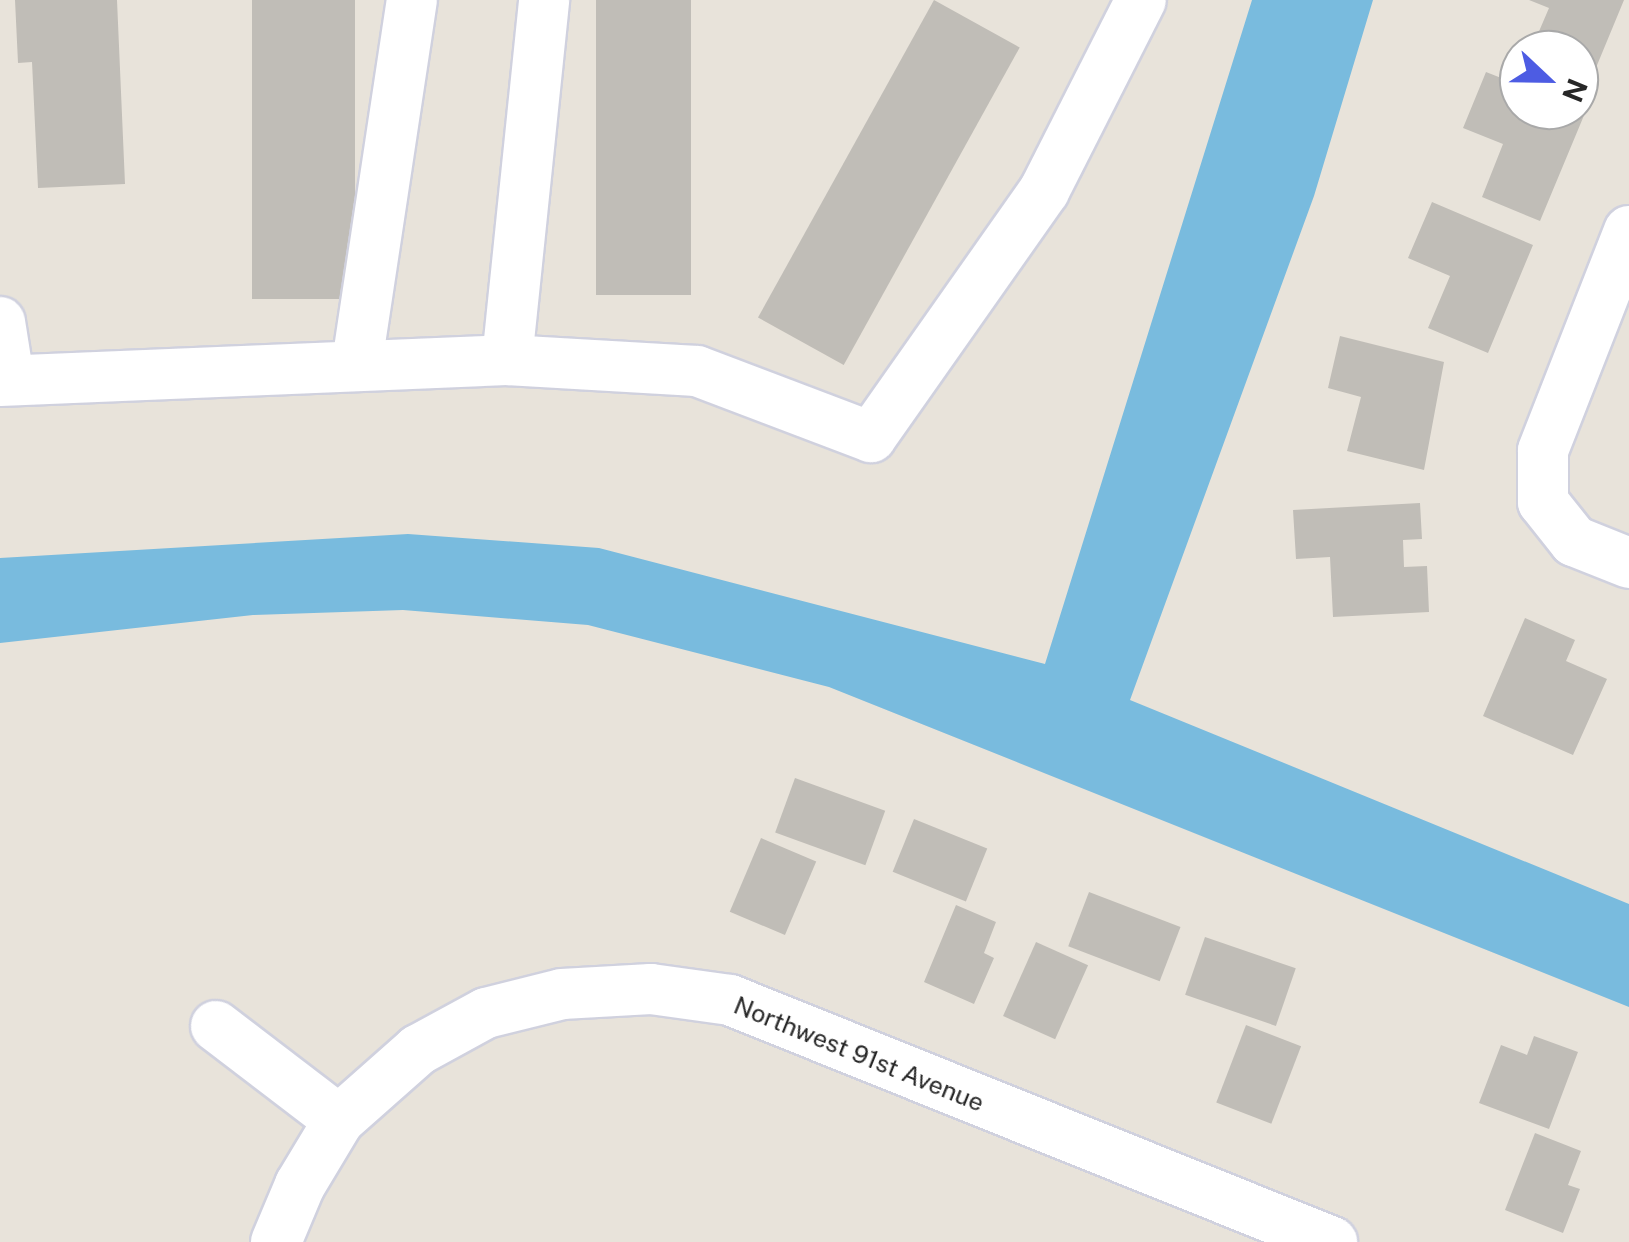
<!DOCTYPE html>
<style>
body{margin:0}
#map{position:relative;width:1629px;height:1242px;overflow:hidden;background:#e8e3da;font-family:"Public Sans",sans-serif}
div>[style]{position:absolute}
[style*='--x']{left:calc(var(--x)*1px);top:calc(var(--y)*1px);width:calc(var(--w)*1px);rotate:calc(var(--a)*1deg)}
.water>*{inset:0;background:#79bbde}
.building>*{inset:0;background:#c0bdb7;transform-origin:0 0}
.roads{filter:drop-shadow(2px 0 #d0d1de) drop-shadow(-2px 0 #d0d1de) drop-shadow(0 2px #d0d1de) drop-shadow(0 -2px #d0d1de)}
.minor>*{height:50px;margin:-25px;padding:0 25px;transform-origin:25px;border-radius:25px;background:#fff}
span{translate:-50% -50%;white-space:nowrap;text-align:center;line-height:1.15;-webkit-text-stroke:10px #fff;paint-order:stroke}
.street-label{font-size:25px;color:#272727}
.north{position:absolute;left:1499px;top:30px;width:100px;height:100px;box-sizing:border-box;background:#fff;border:2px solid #a9a9a9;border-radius:50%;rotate:112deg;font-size:28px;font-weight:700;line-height:40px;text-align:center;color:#272727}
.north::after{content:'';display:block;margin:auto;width:35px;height:45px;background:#4d5ce3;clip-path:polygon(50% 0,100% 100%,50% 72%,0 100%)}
</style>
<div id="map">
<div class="water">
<div style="clip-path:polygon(1252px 0,1373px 0,1314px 196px,1130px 700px,1629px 904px,1629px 1007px,829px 687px,588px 625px,403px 610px,253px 615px,0 643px,0 558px,408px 534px,599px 548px,1045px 664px)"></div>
</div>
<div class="building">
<div style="clip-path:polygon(15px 0,117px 0,125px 184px,38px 188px,32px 62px,18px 63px)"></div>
<div style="left:252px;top:0;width:103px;height:299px"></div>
<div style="left:596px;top:0;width:95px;height:295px"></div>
<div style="left:934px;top:0;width:98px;height:363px;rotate:29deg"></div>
<div style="clip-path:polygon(1529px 0,1624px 0,1588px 87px,1579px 83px,1579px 50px,1531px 50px,1549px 8px)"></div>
<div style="clip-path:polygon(1486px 72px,1519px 85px,1519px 110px,1585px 113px,1540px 221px,1482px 197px,1503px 144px,1463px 128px)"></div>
<div style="clip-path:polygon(1432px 202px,1533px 245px,1488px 353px,1428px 328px,1450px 276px,1408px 258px)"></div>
<div style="clip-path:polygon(1340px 336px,1444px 362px,1424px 470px,1347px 451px,1361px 397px,1328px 388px)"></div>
<div style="clip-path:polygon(1420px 503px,1422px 539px,1403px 540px,1404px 567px,1427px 566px,1429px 612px,1333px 617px,1330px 557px,1296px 559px,1293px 510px)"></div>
<div style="clip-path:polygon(1525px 618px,1575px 640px,1566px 661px,1607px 679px,1573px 755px,1483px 716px)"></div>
<div style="left:795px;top:778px;width:96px;height:58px;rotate:20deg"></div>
<div style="left:914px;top:819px;width:79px;height:57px;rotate:22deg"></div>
<div style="left:761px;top:838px;width:60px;height:80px;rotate:23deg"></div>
<div style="left:1089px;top:892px;width:98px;height:58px;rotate:21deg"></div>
<div style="clip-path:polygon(956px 905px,996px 922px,984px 953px,994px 958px,974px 1004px,924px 982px)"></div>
<div style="left:1205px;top:937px;width:96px;height:61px;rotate:19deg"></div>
<div style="left:1036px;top:942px;width:57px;height:81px;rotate:24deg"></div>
<div style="left:1246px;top:1025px;width:59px;height:83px;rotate:21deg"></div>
<div style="clip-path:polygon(1534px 1036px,1578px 1052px,1549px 1129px,1479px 1103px,1501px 1045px,1527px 1055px)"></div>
<div style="clip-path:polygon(1535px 1133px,1581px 1151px,1568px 1185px,1580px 1189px,1563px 1233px,1505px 1210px)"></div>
</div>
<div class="roads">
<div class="minor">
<div style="--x:1629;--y:231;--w:236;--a:111.4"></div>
<div style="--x:1543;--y:451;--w:51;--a:90"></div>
<div style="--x:1543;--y:502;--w:50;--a:51.5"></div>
<div style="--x:1574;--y:541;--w:59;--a:21.8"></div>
<div style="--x:0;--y:322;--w:58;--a:81"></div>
<div style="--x:507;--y:360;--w:362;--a:-84.1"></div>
<div style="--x:357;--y:363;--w:367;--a:-81.4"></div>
<div style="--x:0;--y:381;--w:507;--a:-2.37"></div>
<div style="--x:507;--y:360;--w:190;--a:3.3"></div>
<div style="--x:697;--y:371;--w:186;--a:20.8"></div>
<div style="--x:871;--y:437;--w:301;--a:-54.9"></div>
<div style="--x:1044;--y:191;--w:214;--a:-63.1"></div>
<div style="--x:216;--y:1026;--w:155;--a:37.4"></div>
<div style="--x:276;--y:1242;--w:62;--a:-67.2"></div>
<div style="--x:300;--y:1185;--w:76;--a:-59"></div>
<div style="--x:339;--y:1120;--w:106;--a:-41.5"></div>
<div style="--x:418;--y:1050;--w:77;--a:-28.6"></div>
<div style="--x:486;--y:1013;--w:78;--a:-14"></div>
<div style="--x:562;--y:994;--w:89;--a:-3.2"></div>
<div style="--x:651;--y:989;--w:80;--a:7.9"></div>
<div style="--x:730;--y:1000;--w:649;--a:21.9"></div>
</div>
</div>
<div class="street-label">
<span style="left:859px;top:1054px;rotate:22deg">Northwest 91st Avenue</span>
</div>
<div class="north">N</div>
</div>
